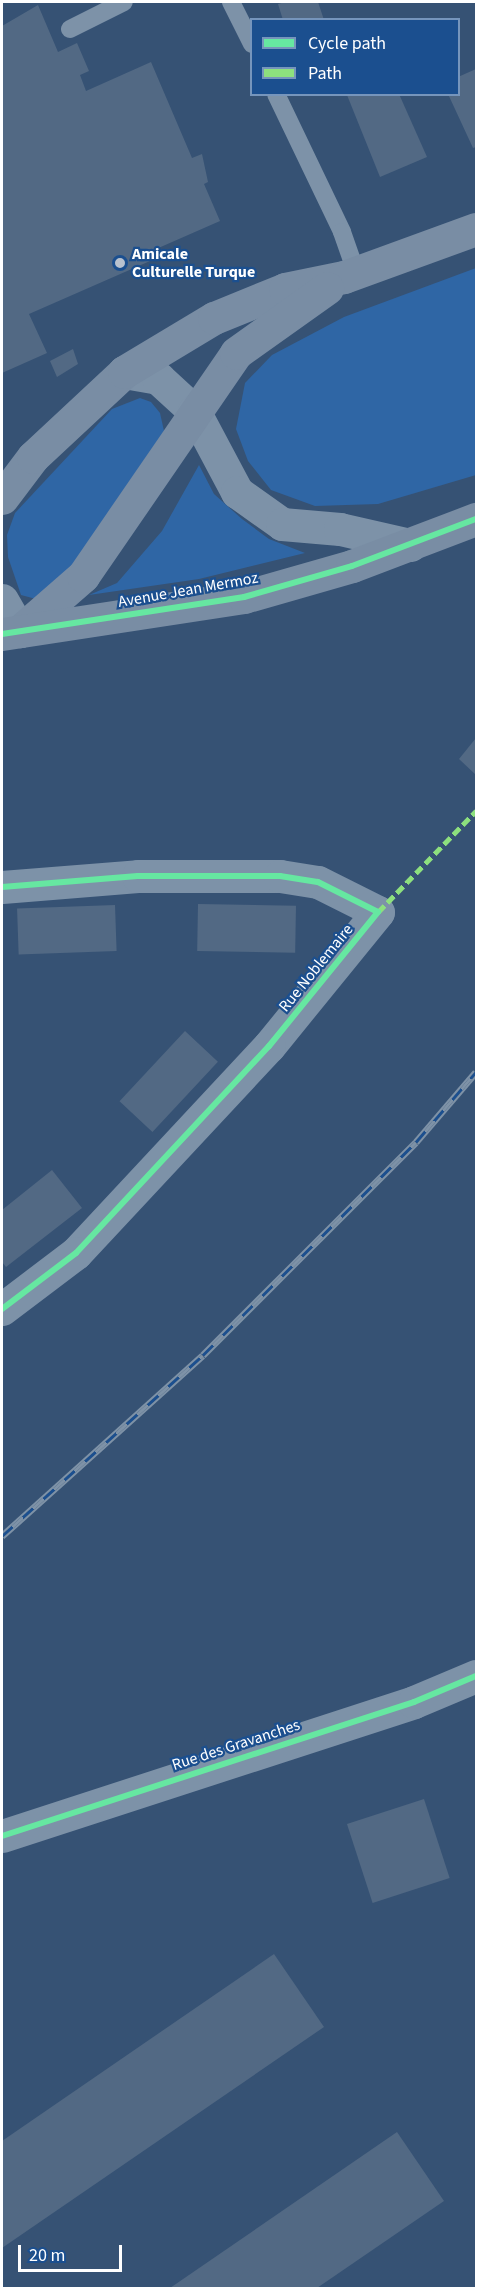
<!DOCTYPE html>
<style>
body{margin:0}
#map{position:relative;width:478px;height:2290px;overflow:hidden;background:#365274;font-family:"Source Sans 3",sans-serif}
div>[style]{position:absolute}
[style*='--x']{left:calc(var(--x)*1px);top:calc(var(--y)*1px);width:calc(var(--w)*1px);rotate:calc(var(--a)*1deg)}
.green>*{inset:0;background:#2f66a5}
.building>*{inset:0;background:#526984;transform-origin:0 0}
.lane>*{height:18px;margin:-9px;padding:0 9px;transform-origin:9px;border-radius:9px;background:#7d92a8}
.street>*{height:33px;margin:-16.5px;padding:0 16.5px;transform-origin:16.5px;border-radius:16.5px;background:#7d92a8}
.secondary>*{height:33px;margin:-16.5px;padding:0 16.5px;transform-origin:16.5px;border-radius:16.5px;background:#798da4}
.rail>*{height:7px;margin-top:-3.5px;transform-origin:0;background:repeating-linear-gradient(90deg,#1b4f8f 0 14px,#7e92a7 0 28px);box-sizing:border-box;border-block:2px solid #7e92a7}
.quiet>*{height:4.5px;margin-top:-2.25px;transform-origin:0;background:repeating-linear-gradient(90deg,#8de07e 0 9px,transparent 0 13.5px)}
.cycleway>*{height:6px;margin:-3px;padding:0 3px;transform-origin:3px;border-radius:3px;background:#66e7a1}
.dots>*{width:16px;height:16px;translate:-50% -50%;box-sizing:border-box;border:3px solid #1b4f8f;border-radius:50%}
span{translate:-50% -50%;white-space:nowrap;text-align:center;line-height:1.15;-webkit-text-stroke:4.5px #1b4f8f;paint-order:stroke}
.poi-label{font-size:16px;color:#fff;font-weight:700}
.left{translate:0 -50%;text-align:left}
.street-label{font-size:16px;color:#fff}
.frame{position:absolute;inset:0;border:3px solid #fff;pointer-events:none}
.legend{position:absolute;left:250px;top:18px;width:210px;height:78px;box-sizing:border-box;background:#1b4f8f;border:2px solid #7695bc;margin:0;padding:8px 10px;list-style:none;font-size:18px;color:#fff}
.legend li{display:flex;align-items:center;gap:12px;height:30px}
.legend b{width:30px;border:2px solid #7695bc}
.scale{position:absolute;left:18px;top:2245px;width:104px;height:27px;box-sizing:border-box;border:3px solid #fff;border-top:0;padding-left:8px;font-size:18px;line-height:21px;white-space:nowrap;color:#fff;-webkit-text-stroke:4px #1b4f8f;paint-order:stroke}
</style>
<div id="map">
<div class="green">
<div style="clip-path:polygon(476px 268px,476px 475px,378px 504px,315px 506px,271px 490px,248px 461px,236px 429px,245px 383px,272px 355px,344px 317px)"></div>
<div style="clip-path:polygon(140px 398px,151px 402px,160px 413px,164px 431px,69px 570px,36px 599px,21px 595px,8px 557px,7px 535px,15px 513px,112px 409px)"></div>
<div style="clip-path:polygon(199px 465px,214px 494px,242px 519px,269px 539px,305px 553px,199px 579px,89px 595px,117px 583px,162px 531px)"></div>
</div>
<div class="building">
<div style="clip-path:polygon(285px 2px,318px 2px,324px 20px,283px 20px,278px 4px)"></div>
<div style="clip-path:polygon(38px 5px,58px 52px,77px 43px,89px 71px,80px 75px,86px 91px,151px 62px,192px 158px,202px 154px,208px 182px,204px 184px,220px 221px,147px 253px,150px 261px,29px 314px,47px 353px,2px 373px,2px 26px)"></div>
<div style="clip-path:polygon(476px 69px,476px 147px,473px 148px,448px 94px,458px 94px,458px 77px)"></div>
<div style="clip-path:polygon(399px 94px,427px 157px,380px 177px,347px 95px)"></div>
<div style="clip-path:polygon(73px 349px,78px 364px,57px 377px,50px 361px)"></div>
<div style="clip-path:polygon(476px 738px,476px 775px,459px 759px)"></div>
<div style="left:198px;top:904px;width:98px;height:47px;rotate:1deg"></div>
<div style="left:115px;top:905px;width:46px;height:98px;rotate:88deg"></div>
<div style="left:185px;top:1031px;width:45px;height:96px;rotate:43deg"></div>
<div style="clip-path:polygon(52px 1170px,82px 1208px,6px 1267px,2px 1262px,2px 1210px)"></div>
<div style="left:424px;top:1799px;width:83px;height:81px;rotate:72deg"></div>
<div style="clip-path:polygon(274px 1954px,324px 2027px,2px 2248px,2px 2141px)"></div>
<div style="clip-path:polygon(397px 2132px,444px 2201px,317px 2288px,170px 2288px)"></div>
</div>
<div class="lane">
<div style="--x:231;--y:2;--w:47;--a:63.4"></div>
<div style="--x:70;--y:29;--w:60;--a:-26.6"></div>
<div style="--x:276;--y:94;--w:153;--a:64.4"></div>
<div style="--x:342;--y:232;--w:42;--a:70.7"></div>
</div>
<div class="street">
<div style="--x:124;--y:372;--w:35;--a:10"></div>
<div style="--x:158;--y:378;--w:49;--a:42.5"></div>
<div style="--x:194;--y:411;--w:92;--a:62"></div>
<div style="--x:237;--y:492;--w:55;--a:35.4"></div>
<div style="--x:282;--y:524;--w:58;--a:4.9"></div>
<div style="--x:340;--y:529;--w:72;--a:12.9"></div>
<div style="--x:2;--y:600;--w:36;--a:60"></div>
<div style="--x:2;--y:887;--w:136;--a:-4.6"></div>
<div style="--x:138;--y:876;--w:142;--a:0"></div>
<div style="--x:280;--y:876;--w:38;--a:9"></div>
<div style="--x:318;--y:882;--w:67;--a:26.6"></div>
<div style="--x:378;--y:912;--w:173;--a:129.1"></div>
<div style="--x:269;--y:1046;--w:283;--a:133"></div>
<div style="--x:76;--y:1253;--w:93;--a:142.9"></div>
<div style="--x:2;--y:1836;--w:433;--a:-18"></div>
<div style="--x:414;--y:1702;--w:67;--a:-22.8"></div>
</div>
<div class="secondary">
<div style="--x:2;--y:498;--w:51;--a:-52.9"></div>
<div style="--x:33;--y:457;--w:125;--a:-43"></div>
<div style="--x:124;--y:372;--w:105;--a:-31"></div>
<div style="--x:214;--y:318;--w:77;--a:-22.2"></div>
<div style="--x:285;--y:289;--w:60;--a:-11.5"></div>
<div style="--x:344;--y:277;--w:140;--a:-20"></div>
<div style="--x:20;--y:631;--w:84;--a:-41.1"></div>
<div style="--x:83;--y:576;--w:270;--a:-55.5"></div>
<div style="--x:236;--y:353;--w:112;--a:-35.5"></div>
<div style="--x:2;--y:634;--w:245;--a:-8.7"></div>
<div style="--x:244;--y:597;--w:112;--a:-16"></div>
<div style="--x:352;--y:566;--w:133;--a:-20.8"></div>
</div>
<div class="rail">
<div style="--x:2;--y:1536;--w:270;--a:-42"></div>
<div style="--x:203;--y:1355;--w:301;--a:-45"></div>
<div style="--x:416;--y:1142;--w:92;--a:-49.4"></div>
</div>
<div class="quiet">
<div style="--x:378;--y:912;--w:141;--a:-45.9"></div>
</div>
<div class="cycleway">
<div style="--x:2;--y:634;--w:245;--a:-8.7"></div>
<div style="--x:244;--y:597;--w:112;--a:-16"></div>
<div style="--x:352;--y:566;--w:133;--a:-20.8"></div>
<div style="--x:2;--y:887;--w:136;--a:-4.6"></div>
<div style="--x:138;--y:876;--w:142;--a:0"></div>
<div style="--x:280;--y:876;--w:38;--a:9"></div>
<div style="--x:318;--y:882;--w:67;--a:26.6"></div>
<div style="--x:378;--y:912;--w:173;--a:129.1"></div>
<div style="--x:269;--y:1046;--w:283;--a:133"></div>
<div style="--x:76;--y:1253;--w:93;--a:142.9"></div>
<div style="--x:2;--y:1836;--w:433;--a:-18"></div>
<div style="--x:414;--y:1702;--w:67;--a:-22.8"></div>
</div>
<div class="dots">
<div style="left:120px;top:263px;background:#b9c2ce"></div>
</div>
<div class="poi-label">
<span class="left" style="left:132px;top:263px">Amicale<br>Culturelle Turque</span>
</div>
<div class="street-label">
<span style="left:188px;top:590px;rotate:-10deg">Avenue Jean Mermoz</span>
<span style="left:316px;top:968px;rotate:-51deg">Rue Noblemaire</span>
<span style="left:236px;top:1745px;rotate:-18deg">Rue des Gravanches</span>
</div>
<div class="frame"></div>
<ul class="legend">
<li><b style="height:8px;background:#66e7a1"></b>Cycle path</li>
<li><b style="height:8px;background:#8de07e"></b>Path</li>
</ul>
<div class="scale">20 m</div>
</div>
